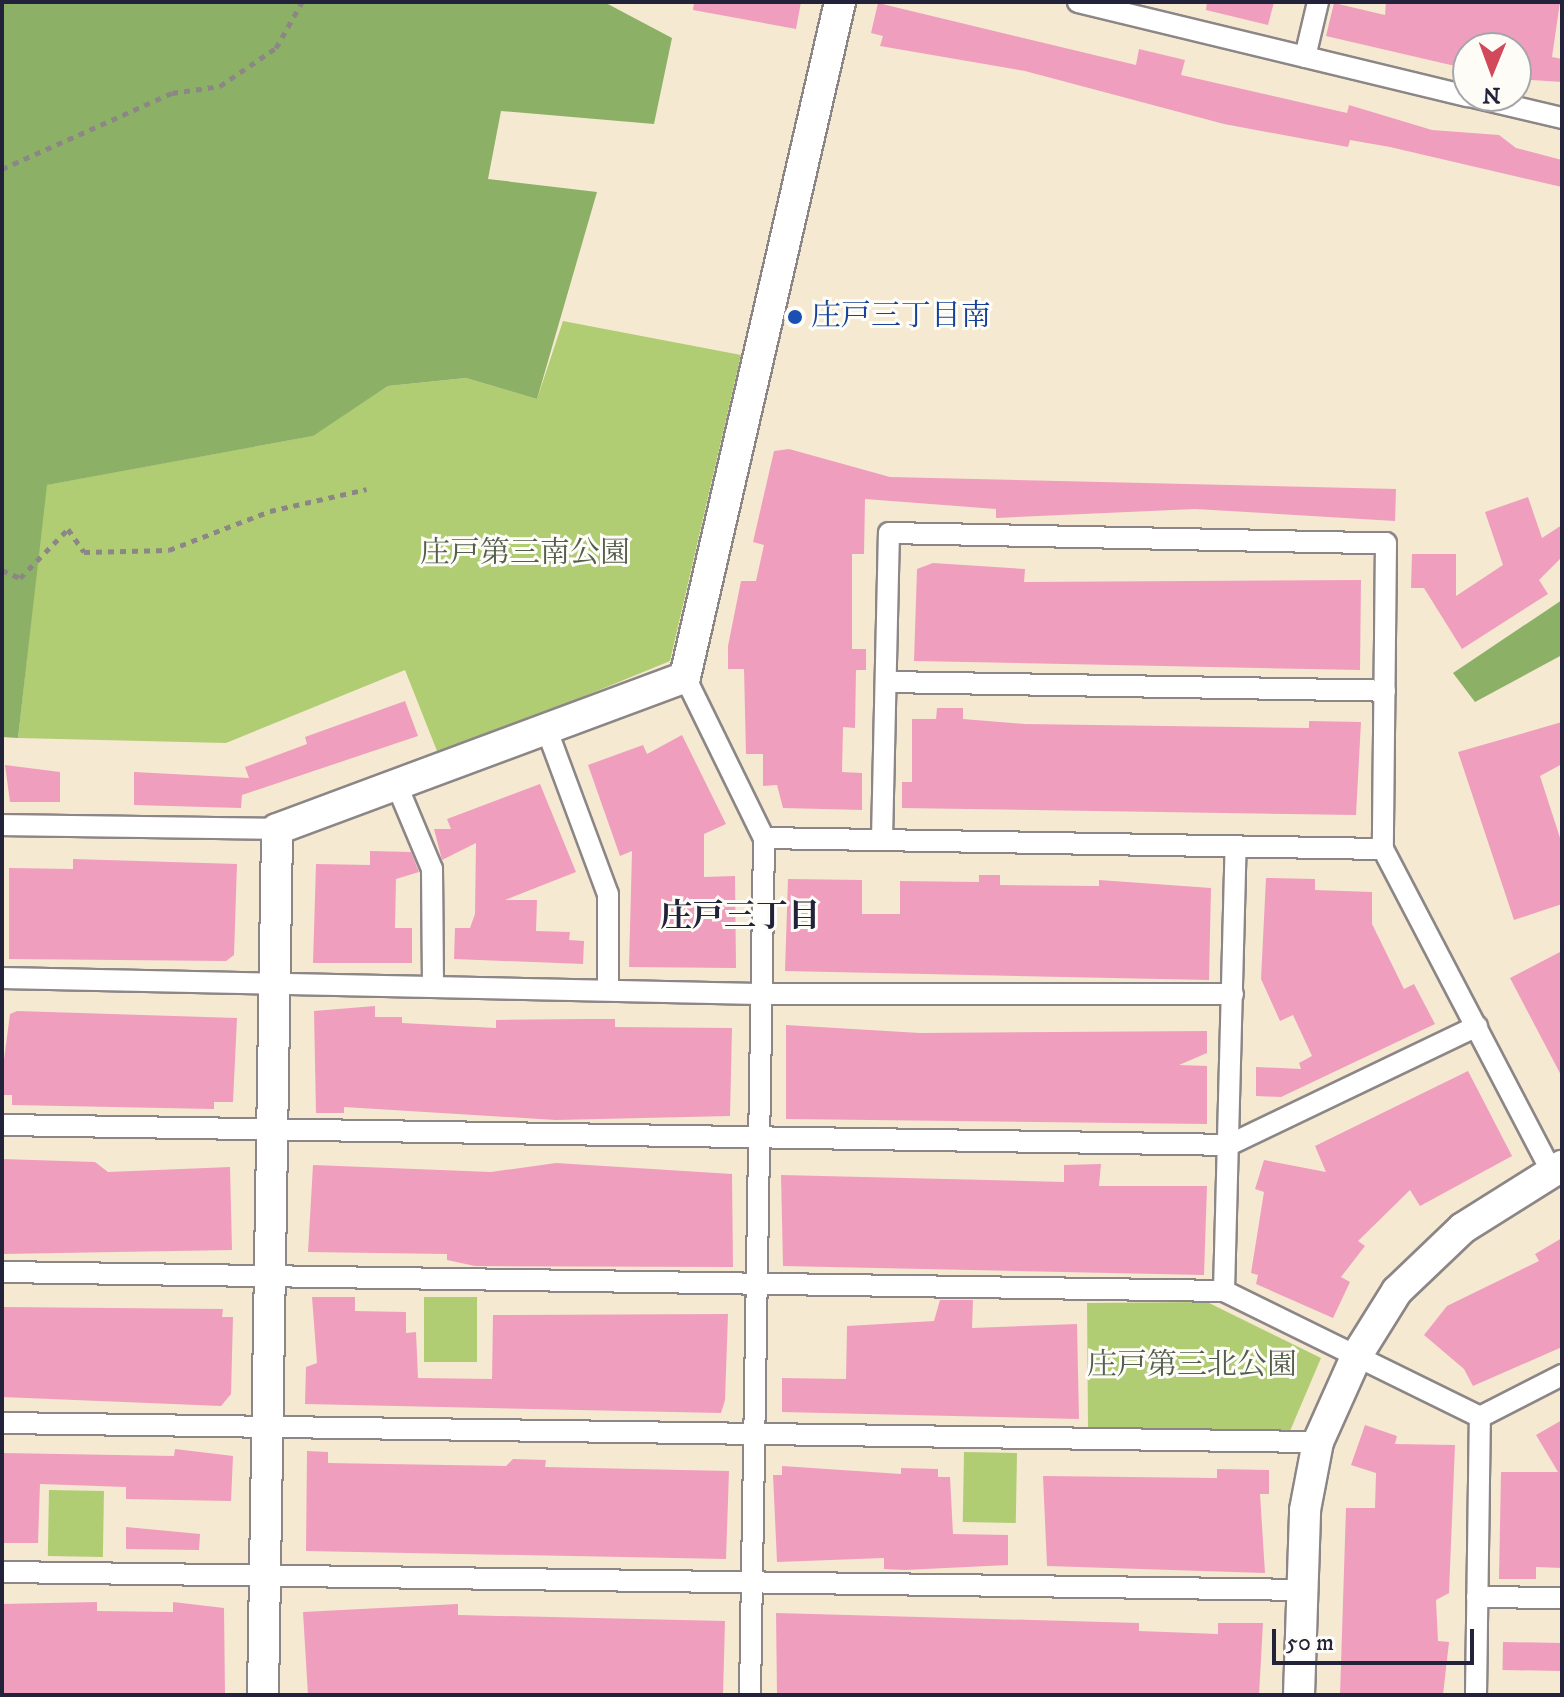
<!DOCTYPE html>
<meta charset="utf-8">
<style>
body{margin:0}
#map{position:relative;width:1564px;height:1697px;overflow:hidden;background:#f5e9d2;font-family:"IM FELL DW Pica","Noto Serif JP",serif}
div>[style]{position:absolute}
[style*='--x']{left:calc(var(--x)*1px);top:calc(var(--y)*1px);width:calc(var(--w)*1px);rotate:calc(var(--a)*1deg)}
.green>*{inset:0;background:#b0cd74;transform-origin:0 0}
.forest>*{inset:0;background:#8cb066}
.building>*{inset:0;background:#f09ebe;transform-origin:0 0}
.path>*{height:5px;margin-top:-2.5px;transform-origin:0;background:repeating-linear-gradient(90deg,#8c8686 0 6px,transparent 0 12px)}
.roads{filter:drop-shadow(2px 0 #8c8686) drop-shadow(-2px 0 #8c8686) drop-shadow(0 2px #8c8686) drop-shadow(0 -2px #8c8686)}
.street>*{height:20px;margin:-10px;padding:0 10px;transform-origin:10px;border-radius:10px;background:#fff}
.secondary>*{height:30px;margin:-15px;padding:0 15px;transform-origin:15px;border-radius:15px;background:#fff}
.dots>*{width:22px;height:22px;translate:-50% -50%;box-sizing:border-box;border:4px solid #fdfcf7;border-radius:50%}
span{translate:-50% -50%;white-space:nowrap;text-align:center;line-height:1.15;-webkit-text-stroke:6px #fdfcf7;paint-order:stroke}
.transit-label{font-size:30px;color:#164399}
.left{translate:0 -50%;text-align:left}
.park-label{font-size:30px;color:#545e4f}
.neighbourhood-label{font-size:32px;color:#22223b;font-weight:700}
.frame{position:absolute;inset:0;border:4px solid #22223b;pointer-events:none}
.north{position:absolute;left:1452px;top:32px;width:80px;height:80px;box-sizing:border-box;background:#fdfcf7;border:2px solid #a5a5ac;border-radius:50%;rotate:181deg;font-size:22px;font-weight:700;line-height:32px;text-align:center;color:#22223b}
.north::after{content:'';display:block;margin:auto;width:28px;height:36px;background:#d1495b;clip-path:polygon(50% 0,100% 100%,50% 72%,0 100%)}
.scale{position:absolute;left:1272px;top:1629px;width:202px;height:36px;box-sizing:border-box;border:4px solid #22223b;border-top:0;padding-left:10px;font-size:24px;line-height:28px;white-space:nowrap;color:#22223b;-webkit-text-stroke:6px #fdfcf7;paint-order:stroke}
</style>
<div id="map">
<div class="green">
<div style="clip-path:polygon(563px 321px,741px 355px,670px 661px,439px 756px,405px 670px,226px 743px,18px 738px,46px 485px,312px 436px,388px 386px,466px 378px,537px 399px)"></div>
<div style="left:424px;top:1297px;width:53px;height:65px"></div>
<div style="clip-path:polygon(1207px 1302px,1321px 1358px,1290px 1431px,1088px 1428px,1087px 1303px)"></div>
<div style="left:964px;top:1452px;width:53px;height:70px;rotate:1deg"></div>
<div style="left:49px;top:1490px;width:55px;height:66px;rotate:1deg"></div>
</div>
<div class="forest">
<div style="clip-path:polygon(2px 2px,604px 2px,672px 38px,654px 124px,501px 111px,488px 179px,597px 192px,537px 399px,466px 378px,388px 386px,313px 436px,47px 485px,18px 738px,2px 737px)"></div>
<div style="clip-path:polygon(1562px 600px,1562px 655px,1475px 702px,1453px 673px)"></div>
</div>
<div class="building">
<div style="clip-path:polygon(694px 2px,801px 2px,796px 29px,693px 10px)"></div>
<div style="clip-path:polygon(1207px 2px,1274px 2px,1268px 25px,1206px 10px)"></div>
<div style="clip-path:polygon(1386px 2px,1560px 2px,1552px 57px,1562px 59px,1562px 82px,1516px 79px,1516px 48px,1468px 48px,1468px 69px,1326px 36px,1334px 3px,1385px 15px)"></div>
<div style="clip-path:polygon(878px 3px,1136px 65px,1139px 49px,1185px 60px,1181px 75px,1347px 113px,1349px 105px,1432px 130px,1499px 135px,1516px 148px,1562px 160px,1562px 187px,1390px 147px,1350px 140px,1348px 147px,1224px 124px,1025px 71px,880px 46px,883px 36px,871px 33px)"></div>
<div style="clip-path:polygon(789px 449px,890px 477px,1396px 489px,1395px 521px,1195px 509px,996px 518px,996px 509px,865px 499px,864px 554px,852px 554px,852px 649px,866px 649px,866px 670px,856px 670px,855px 728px,843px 727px,842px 772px,862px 773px,862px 810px,783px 808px,777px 785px,763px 786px,763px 754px,746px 754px,744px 669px,728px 669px,728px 646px,741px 581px,756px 581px,764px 545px,753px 542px,774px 451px)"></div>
<div style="clip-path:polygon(1528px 497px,1542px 538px,1562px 525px,1562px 557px,1539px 580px,1548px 594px,1462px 649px,1424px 588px,1411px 588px,1412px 554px,1456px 554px,1456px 596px,1503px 565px,1485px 512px)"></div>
<div style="clip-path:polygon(933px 563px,1025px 569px,1024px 582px,1361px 580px,1360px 670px,914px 661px,917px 569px)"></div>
<div style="clip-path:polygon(405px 701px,418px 736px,242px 795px,241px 808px,134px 805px,134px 772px,249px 778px,245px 767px,307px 744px,305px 737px)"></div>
<div style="clip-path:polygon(937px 708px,963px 708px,963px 719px,1025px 724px,1309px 728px,1309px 721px,1361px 722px,1356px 815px,902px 808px,902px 782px,912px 782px,912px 719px,936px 719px)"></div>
<div style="clip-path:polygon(1562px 722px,1562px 764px,1540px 776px,1562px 844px,1562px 904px,1514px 920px,1458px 752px)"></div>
<div style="clip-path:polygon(682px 735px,726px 824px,704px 834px,704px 877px,735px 876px,736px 968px,629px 967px,632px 851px,620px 856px,588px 765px,643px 745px,647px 754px)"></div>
<div style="clip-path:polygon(5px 765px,60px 772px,60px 802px,10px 802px)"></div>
<div style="clip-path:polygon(540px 784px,576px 872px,505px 900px,537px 900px,536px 931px,570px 932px,569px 940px,584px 941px,583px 964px,454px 959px,455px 928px,470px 928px,475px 914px,476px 843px,442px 860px,434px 829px,451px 829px,447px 819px)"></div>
<div style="clip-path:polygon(370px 851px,411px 852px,419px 872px,396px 879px,395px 928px,412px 928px,412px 963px,313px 963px,316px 864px,370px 865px)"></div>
<div style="clip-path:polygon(73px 859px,237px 864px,234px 955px,226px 961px,9px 959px,9px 868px,73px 869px)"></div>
<div style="clip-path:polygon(979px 875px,1000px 875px,1000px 885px,1099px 886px,1099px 880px,1211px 888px,1209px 980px,785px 971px,788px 879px,862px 880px,862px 914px,900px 914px,900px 881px,979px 882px)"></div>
<div style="clip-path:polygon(1266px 878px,1315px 879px,1315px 890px,1372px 892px,1372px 924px,1404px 989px,1414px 984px,1435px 1024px,1281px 1097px,1256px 1096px,1256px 1067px,1301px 1069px,1299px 1063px,1312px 1056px,1293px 1015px,1280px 1021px,1261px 979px)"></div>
<div style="clip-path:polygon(1562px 951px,1562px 1077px,1510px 978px)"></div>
<div style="clip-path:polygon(375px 1006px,375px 1017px,402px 1017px,402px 1023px,496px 1028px,496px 1020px,585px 1019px,615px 1019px,615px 1027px,732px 1028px,730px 1116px,556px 1120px,344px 1107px,344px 1113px,316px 1113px,314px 1011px)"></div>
<div style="clip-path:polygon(17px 1011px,237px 1018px,233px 1102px,214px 1102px,214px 1109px,12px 1105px,12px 1095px,2px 1095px,2px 1075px,10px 1014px)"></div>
<div style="clip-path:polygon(786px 1025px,920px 1033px,1207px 1031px,1207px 1053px,1179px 1065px,1207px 1066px,1207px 1124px,786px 1119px)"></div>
<div style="clip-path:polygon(1468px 1071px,1512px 1156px,1420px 1206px,1410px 1190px,1358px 1241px,1365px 1246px,1341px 1277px,1350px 1282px,1333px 1318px,1256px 1284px,1258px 1275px,1251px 1273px,1264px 1192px,1255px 1189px,1264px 1160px,1326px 1172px,1315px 1146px)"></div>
<div style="clip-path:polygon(2px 1159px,95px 1162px,108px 1172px,230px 1167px,232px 1250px,2px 1254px)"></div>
<div style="clip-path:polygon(556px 1163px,732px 1174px,733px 1267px,475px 1266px,447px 1260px,447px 1254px,308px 1252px,313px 1165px,491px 1172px)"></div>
<div style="clip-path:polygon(1101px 1164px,1099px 1186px,1207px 1186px,1204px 1275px,783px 1266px,781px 1175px,1064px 1182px,1064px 1165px)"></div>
<div style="clip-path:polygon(1562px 1238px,1562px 1347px,1473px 1386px,1464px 1369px,1424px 1335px,1447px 1306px,1539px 1261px,1535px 1254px)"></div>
<div style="clip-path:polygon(312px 1297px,355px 1297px,355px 1311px,406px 1312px,406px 1333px,416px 1332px,418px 1378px,492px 1379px,493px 1315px,728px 1314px,725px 1400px,721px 1413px,305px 1404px,306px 1367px,317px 1363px)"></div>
<div style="clip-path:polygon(940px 1300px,973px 1300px,972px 1328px,1077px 1324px,1079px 1419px,782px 1412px,782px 1378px,846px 1379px,847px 1326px,934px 1321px)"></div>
<div style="clip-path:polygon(2px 1307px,223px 1309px,222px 1317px,233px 1317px,231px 1394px,221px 1406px,2px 1397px)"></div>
<div style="clip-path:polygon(1562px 1420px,1562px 1568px,1536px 1567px,1536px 1579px,1499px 1579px,1501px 1472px,1558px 1472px,1536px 1435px)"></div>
<div style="clip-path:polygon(1365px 1425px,1397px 1436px,1395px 1444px,1455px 1445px,1449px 1593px,1436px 1600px,1438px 1641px,1449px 1642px,1443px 1695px,1340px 1695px,1346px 1508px,1375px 1508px,1376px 1473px,1351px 1465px)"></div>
<div style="clip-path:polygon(175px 1449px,233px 1456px,231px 1501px,126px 1499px,126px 1487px,40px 1484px,38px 1543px,2px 1543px,2px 1453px,174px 1456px)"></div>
<div style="clip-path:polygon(307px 1451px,328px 1452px,328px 1463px,506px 1466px,513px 1459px,546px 1460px,545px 1467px,729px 1471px,726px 1559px,306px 1551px)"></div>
<div style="clip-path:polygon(782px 1466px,901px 1474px,901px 1468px,938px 1469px,938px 1477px,950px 1477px,953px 1534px,1008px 1535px,1008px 1565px,905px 1570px,884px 1569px,884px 1558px,777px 1562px,773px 1475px,782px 1475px)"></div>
<div style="clip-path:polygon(1217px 1469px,1269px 1470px,1269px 1494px,1260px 1494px,1265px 1573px,1047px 1566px,1043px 1476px,1217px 1478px)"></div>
<div style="clip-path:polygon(126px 1527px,200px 1534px,199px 1550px,126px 1549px)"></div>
<div style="clip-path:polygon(97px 1602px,97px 1611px,173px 1612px,173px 1602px,224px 1608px,225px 1695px,2px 1695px,2px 1604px)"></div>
<div style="clip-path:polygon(458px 1604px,458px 1615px,725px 1621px,723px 1695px,308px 1695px,303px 1612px)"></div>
<div style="clip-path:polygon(776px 1613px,1139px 1623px,1139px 1631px,1218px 1634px,1218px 1623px,1263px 1623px,1259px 1695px,777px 1695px)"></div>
<div style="left:1503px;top:1642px;width:59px;height:28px;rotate:1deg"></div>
</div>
<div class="path">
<div style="--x:2;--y:169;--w:186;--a:-24.1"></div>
<div style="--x:172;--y:93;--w:49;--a:-8.3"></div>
<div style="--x:220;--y:86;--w:68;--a:-34.2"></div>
<div style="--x:276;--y:48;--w:53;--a:-60.5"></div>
<div style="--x:2;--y:570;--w:20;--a:24"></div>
<div style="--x:20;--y:578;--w:69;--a:-45.6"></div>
<div style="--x:68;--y:529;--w:28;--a:55"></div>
<div style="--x:84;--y:552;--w:85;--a:-1.3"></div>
<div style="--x:169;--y:550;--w:108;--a:-21.1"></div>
<div style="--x:270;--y:511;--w:99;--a:-12.8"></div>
</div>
<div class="roads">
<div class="street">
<div style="--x:1078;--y:2;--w:401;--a:13.6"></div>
<div style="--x:1305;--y:57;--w:57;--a:-76.7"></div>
<div style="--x:1469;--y:96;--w:96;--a:13.3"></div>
<div style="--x:685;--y:677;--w:179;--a:63.9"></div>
<div style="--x:764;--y:838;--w:619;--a:1.02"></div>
<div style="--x:1383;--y:849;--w:363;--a:62.4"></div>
<div style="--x:886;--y:682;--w:499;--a:1"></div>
<div style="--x:548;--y:733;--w:172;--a:69.6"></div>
<div style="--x:608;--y:894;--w:94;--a:90"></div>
<div style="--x:398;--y:788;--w:88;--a:67.2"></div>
<div style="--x:432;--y:869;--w:115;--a:89.5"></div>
<div style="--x:2;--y:825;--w:275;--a:0.8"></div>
<div style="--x:882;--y:839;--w:306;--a:-88.7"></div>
<div style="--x:889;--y:533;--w:497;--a:1.2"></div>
<div style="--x:1386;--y:543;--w:306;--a:90.6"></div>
<div style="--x:2;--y:978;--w:757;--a:1.21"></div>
<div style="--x:759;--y:994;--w:474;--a:0"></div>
<div style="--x:2;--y:1125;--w:1227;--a:0.93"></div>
<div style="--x:1229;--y:1145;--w:275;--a:-25.6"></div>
<div style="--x:2;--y:1272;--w:1222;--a:0.89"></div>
<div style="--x:1224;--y:1291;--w:285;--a:26.2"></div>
<div style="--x:1480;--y:1417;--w:92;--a:-27.1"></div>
<div style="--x:1224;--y:1291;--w:444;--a:-88.5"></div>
<div style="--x:2;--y:1423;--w:1316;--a:0.83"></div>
<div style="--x:2;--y:1572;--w:1300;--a:0.79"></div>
<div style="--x:1477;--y:1597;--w:85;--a:0.7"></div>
<div style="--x:750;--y:1695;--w:857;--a:-89.06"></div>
<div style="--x:1476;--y:1695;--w:278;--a:-89.2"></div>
</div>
<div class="secondary">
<div style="--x:263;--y:1695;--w:866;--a:-89.07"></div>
<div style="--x:277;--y:829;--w:435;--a:-20.4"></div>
<div style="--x:685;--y:677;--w:693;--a:-77.07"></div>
<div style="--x:1299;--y:1695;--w:185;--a:-88.1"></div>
<div style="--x:1305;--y:1510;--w:69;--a:-79.2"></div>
<div style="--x:1318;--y:1442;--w:95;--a:-65.9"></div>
<div style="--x:1357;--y:1355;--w:75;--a:-58"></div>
<div style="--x:1397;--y:1291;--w:91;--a:-43.7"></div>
<div style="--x:1463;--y:1228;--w:117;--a:-32.1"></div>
</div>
</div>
<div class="dots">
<div style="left:795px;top:317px;background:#1a4fb4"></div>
</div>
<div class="transit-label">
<span class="left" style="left:811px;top:317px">庄戸三丁目南</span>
</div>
<div class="park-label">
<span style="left:525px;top:554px">庄戸第三南公園</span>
<span style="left:1192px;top:1366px">庄戸第三北公園</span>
</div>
<div class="neighbourhood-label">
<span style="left:740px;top:917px">庄戸三丁目</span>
</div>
<div class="frame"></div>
<div class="north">N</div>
<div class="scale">50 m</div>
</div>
